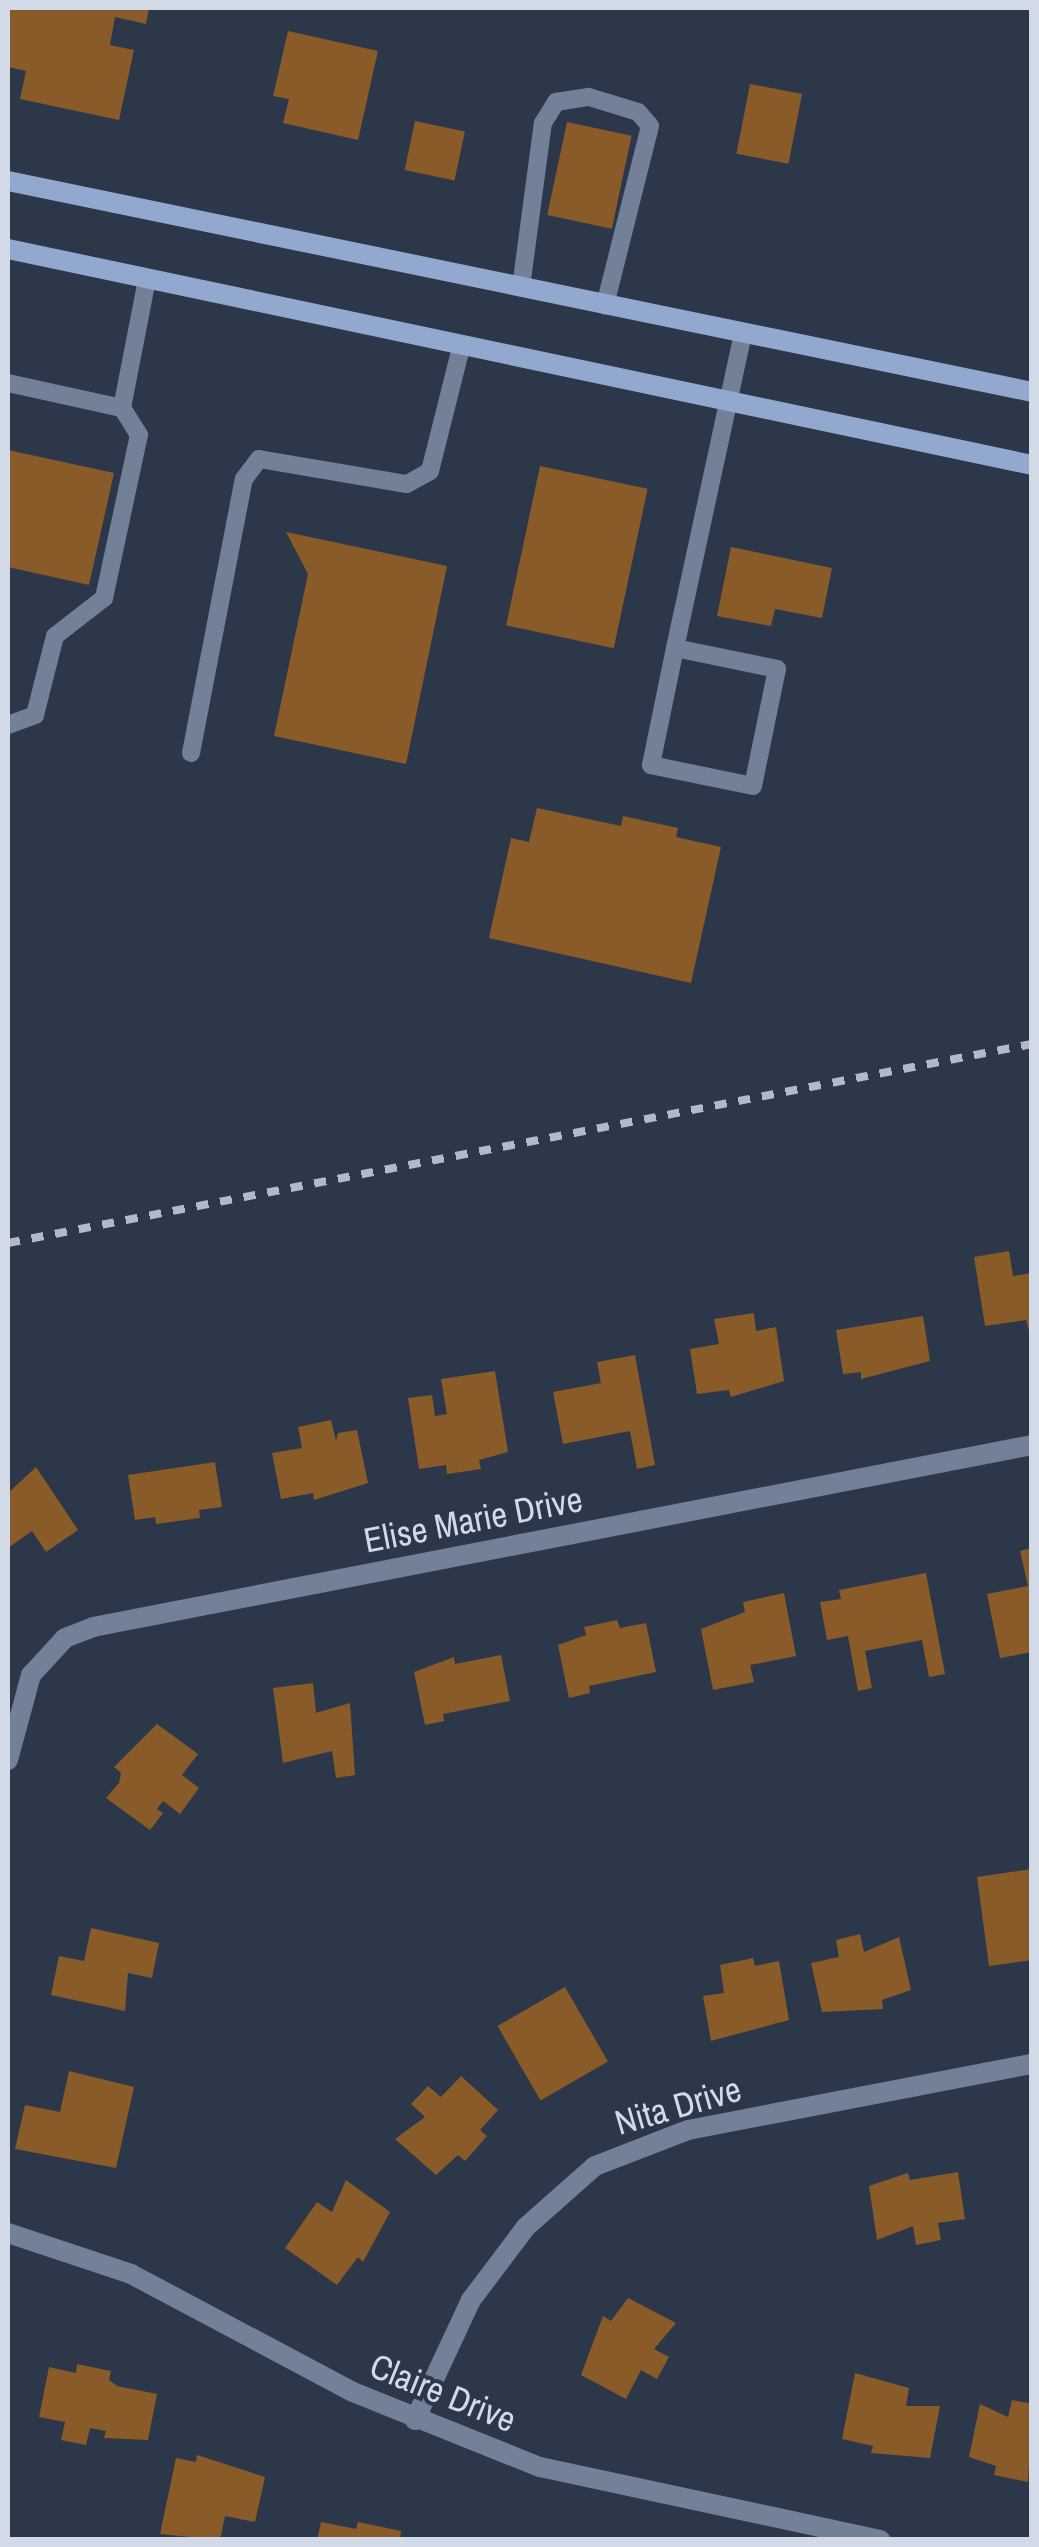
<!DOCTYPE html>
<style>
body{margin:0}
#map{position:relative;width:1039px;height:2547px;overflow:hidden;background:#2c374a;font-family:"Archivo Narrow",sans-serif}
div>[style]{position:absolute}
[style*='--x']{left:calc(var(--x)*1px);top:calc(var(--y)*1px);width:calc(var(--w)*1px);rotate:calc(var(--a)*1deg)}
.building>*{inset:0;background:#895b28;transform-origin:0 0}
.service>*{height:18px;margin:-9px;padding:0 9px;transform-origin:9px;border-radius:9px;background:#728098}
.minor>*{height:20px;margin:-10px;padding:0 10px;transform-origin:10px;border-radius:10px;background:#728098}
.secondary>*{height:20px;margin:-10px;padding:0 10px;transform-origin:10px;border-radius:10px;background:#93a8cf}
.rail>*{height:8px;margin-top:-4px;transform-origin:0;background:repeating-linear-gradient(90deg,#b2bac8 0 12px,transparent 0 24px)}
span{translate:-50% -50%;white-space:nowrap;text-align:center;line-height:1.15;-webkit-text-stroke:8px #2c374a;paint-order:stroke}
.street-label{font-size:35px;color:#d3dae7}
.frame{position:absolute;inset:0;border:10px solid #d3dae7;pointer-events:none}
</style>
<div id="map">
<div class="building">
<div style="clip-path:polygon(8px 8px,149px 8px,146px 24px,115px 17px,110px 45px,134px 50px,119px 120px,20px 99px,26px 71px,8px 67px)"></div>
<div style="clip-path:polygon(288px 31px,378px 51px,358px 140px,283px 123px,289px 99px,273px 96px)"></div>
<div style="left:750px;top:84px;width:53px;height:71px;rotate:11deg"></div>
<div style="left:415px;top:121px;width:51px;height:50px;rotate:12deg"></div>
<div style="left:567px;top:122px;width:66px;height:95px;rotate:12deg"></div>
<div style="clip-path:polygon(8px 450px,114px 473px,89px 585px,8px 567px)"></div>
<div style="left:540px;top:466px;width:110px;height:163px;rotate:12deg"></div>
<div style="clip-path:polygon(286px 532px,447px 566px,406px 764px,274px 736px,308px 574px)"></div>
<div style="clip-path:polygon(731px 547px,832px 568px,822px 618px,775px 609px,771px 626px,717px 616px)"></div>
<div style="clip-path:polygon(537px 808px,621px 826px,623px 816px,678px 828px,676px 837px,721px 847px,691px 983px,489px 938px,511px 838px,529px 842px)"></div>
<div style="clip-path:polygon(1009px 1251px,1013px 1276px,1032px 1273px,1032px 1340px,1026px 1320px,985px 1326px,974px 1257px)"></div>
<div style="clip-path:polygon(754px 1313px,756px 1331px,776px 1327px,784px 1381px,731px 1397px,729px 1390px,697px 1394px,690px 1349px,719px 1344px,714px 1319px)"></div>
<div style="clip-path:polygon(923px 1316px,930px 1361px,861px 1379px,861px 1372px,843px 1374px,836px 1330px)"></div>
<div style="clip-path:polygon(635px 1355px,655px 1465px,637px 1469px,630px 1431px,563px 1444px,553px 1392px,601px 1383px,597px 1362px)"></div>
<div style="clip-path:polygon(495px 1371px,508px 1452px,479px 1460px,481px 1469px,447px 1474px,446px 1465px,419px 1469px,408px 1398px,432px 1395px,435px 1416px,447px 1414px,441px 1379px)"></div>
<div style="clip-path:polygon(331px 1420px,336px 1441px,338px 1433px,357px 1430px,368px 1483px,314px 1500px,313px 1493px,281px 1499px,272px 1453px,302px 1448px,298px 1427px)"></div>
<div style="clip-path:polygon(215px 1462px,222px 1507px,199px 1510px,200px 1518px,156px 1524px,155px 1517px,135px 1520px,128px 1475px)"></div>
<div style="clip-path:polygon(36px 1467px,78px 1530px,46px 1552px,32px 1531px,8px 1548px,8px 1493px)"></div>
<div style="clip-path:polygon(1032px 1548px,1032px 1652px,1000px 1658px,987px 1594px,1028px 1586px,1020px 1551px)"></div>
<div style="clip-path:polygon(926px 1573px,945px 1674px,929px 1677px,922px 1640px,865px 1651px,872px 1688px,858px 1691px,848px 1636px,827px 1640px,820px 1602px,841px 1599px,839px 1590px)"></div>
<div style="clip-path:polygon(784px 1593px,796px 1656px,750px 1665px,754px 1682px,713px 1690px,701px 1629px,745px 1612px,743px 1602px)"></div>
<div style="clip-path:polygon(617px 1620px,620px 1628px,646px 1623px,656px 1672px,589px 1686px,590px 1693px,569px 1698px,558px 1645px,586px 1635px,584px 1627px)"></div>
<div style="clip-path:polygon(501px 1655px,510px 1701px,443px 1714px,444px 1721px,425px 1725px,414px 1672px,454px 1657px,455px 1664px)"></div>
<div style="clip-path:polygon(313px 1683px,316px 1713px,350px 1703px,355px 1775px,336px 1778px,332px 1751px,283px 1763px,273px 1688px)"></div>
<div style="clip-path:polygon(157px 1724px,198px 1754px,182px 1775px,199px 1788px,180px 1814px,163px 1801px,157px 1809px,163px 1813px,150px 1830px,106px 1798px,119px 1783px,121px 1773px,114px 1767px)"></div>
<div style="clip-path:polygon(1032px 1869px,1032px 1960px,989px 1966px,977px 1877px)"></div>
<div style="clip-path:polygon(91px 1928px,159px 1943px,152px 1978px,128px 1973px,125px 2011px,51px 1995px,59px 1956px,84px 1961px)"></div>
<div style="clip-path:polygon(860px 1934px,864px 1952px,899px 1937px,911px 1990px,882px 2000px,883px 2009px,822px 2012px,811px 1963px,839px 1957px,836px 1940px)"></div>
<div style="clip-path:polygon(753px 1958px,755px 1966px,779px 1961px,789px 2020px,711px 2041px,703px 1996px,724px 1993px,720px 1965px)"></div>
<div style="left:565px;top:1987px;width:86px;height:78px;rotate:60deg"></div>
<div style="clip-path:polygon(69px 2071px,134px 2087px,116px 2168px,15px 2149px,25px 2105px,60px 2112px)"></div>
<div style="clip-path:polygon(461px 2076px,498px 2110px,480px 2130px,487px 2136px,465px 2161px,458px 2155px,436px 2175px,395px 2139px,425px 2117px,411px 2104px,428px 2086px,441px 2097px)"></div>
<div style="clip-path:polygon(958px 2172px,965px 2219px,938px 2223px,941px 2240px,916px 2245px,913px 2226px,877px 2240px,869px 2186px,908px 2173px,910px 2180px)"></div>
<div style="clip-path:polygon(346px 2180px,390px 2212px,363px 2262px,358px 2257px,337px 2285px,285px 2248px,317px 2202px,332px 2212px)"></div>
<div style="clip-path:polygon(628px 2298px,676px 2323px,654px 2349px,669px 2357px,657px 2379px,641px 2370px,626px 2399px,581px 2375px,603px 2316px,611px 2321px)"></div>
<div style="clip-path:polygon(77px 2364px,111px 2371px,109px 2380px,117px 2386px,157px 2394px,148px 2440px,104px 2438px,106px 2431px,90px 2428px,86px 2445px,61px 2440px,65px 2422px,39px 2417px,49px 2367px,76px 2373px)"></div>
<div style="clip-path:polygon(855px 2373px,909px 2388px,906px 2406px,940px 2406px,930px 2458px,871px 2453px,873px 2446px,842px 2439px)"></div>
<div style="clip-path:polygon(1012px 2400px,1032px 2404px,1028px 2482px,994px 2475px,996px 2466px,969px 2457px,980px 2404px,1008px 2417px)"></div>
<div style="clip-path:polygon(197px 2455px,265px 2477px,255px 2522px,225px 2516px,220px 2540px,160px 2534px,176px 2458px,196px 2462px)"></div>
<div style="clip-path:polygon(321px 2522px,356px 2529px,358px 2522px,401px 2531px,400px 2540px,317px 2540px)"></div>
</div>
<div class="service">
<div style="--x:521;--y:287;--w:165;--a:-82.4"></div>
<div style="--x:543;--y:123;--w:25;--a:-58"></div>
<div style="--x:556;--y:102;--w:33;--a:-9"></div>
<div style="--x:589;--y:97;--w:51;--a:17"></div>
<div style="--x:638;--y:112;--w:18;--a:49"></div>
<div style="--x:650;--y:126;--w:185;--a:104.1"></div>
<div style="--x:8;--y:383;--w:117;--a:12.4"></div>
<div style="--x:675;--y:648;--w:104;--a:11.6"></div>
<div style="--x:777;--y:669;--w:119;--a:101.6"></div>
<div style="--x:753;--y:786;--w:104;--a:-168.4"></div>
<div style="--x:651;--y:765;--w:119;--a:-78.4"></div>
<div style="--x:675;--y:648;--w:322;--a:-77.8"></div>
<div style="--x:8;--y:725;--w:29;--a:-20"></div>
<div style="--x:35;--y:715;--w:81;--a:-75.8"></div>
<div style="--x:55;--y:636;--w:62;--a:-37.8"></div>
<div style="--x:104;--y:598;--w:167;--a:-77.9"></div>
<div style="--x:139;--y:435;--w:32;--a:-122"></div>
<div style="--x:122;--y:408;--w:131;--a:-79"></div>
<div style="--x:191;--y:753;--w:279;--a:-79.1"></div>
<div style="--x:244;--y:479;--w:25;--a:-53"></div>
<div style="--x:259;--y:459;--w:150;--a:9.6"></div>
<div style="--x:407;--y:484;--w:26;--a:-29"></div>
<div style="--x:430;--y:471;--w:131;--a:-75.9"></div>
</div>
<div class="minor">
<div style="--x:8;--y:1760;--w:88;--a:-74.9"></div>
<div style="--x:31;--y:1675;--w:50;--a:-47.4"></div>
<div style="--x:65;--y:1638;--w:30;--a:-21"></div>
<div style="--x:93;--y:1627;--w:956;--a:-10.97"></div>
<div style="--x:8;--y:2233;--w:130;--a:18.4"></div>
<div style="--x:131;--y:2274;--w:251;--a:28"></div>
<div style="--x:353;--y:2392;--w:201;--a:21.9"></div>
<div style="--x:540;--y:2467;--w:348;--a:12.1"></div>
<div style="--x:415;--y:2420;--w:132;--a:-65"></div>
<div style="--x:471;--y:2300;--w:91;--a:-53"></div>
<div style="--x:526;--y:2227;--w:92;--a:-41.5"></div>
<div style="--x:595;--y:2166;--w:100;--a:-21.2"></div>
<div style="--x:688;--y:2130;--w:350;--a:-10.9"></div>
</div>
<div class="secondary">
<div style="--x:8;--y:181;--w:1046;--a:11.64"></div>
<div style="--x:8;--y:249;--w:1047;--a:11.91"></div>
</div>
<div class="rail">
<div style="--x:8;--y:1243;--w:1043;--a:-11"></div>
</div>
<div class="street-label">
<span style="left:473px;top:1520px;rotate:-11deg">Elise Marie Drive</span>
<span style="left:678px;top:2106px;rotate:-16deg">Nita Drive</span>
<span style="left:443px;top:2393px;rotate:22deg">Claire Drive</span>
</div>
<div class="frame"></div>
</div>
